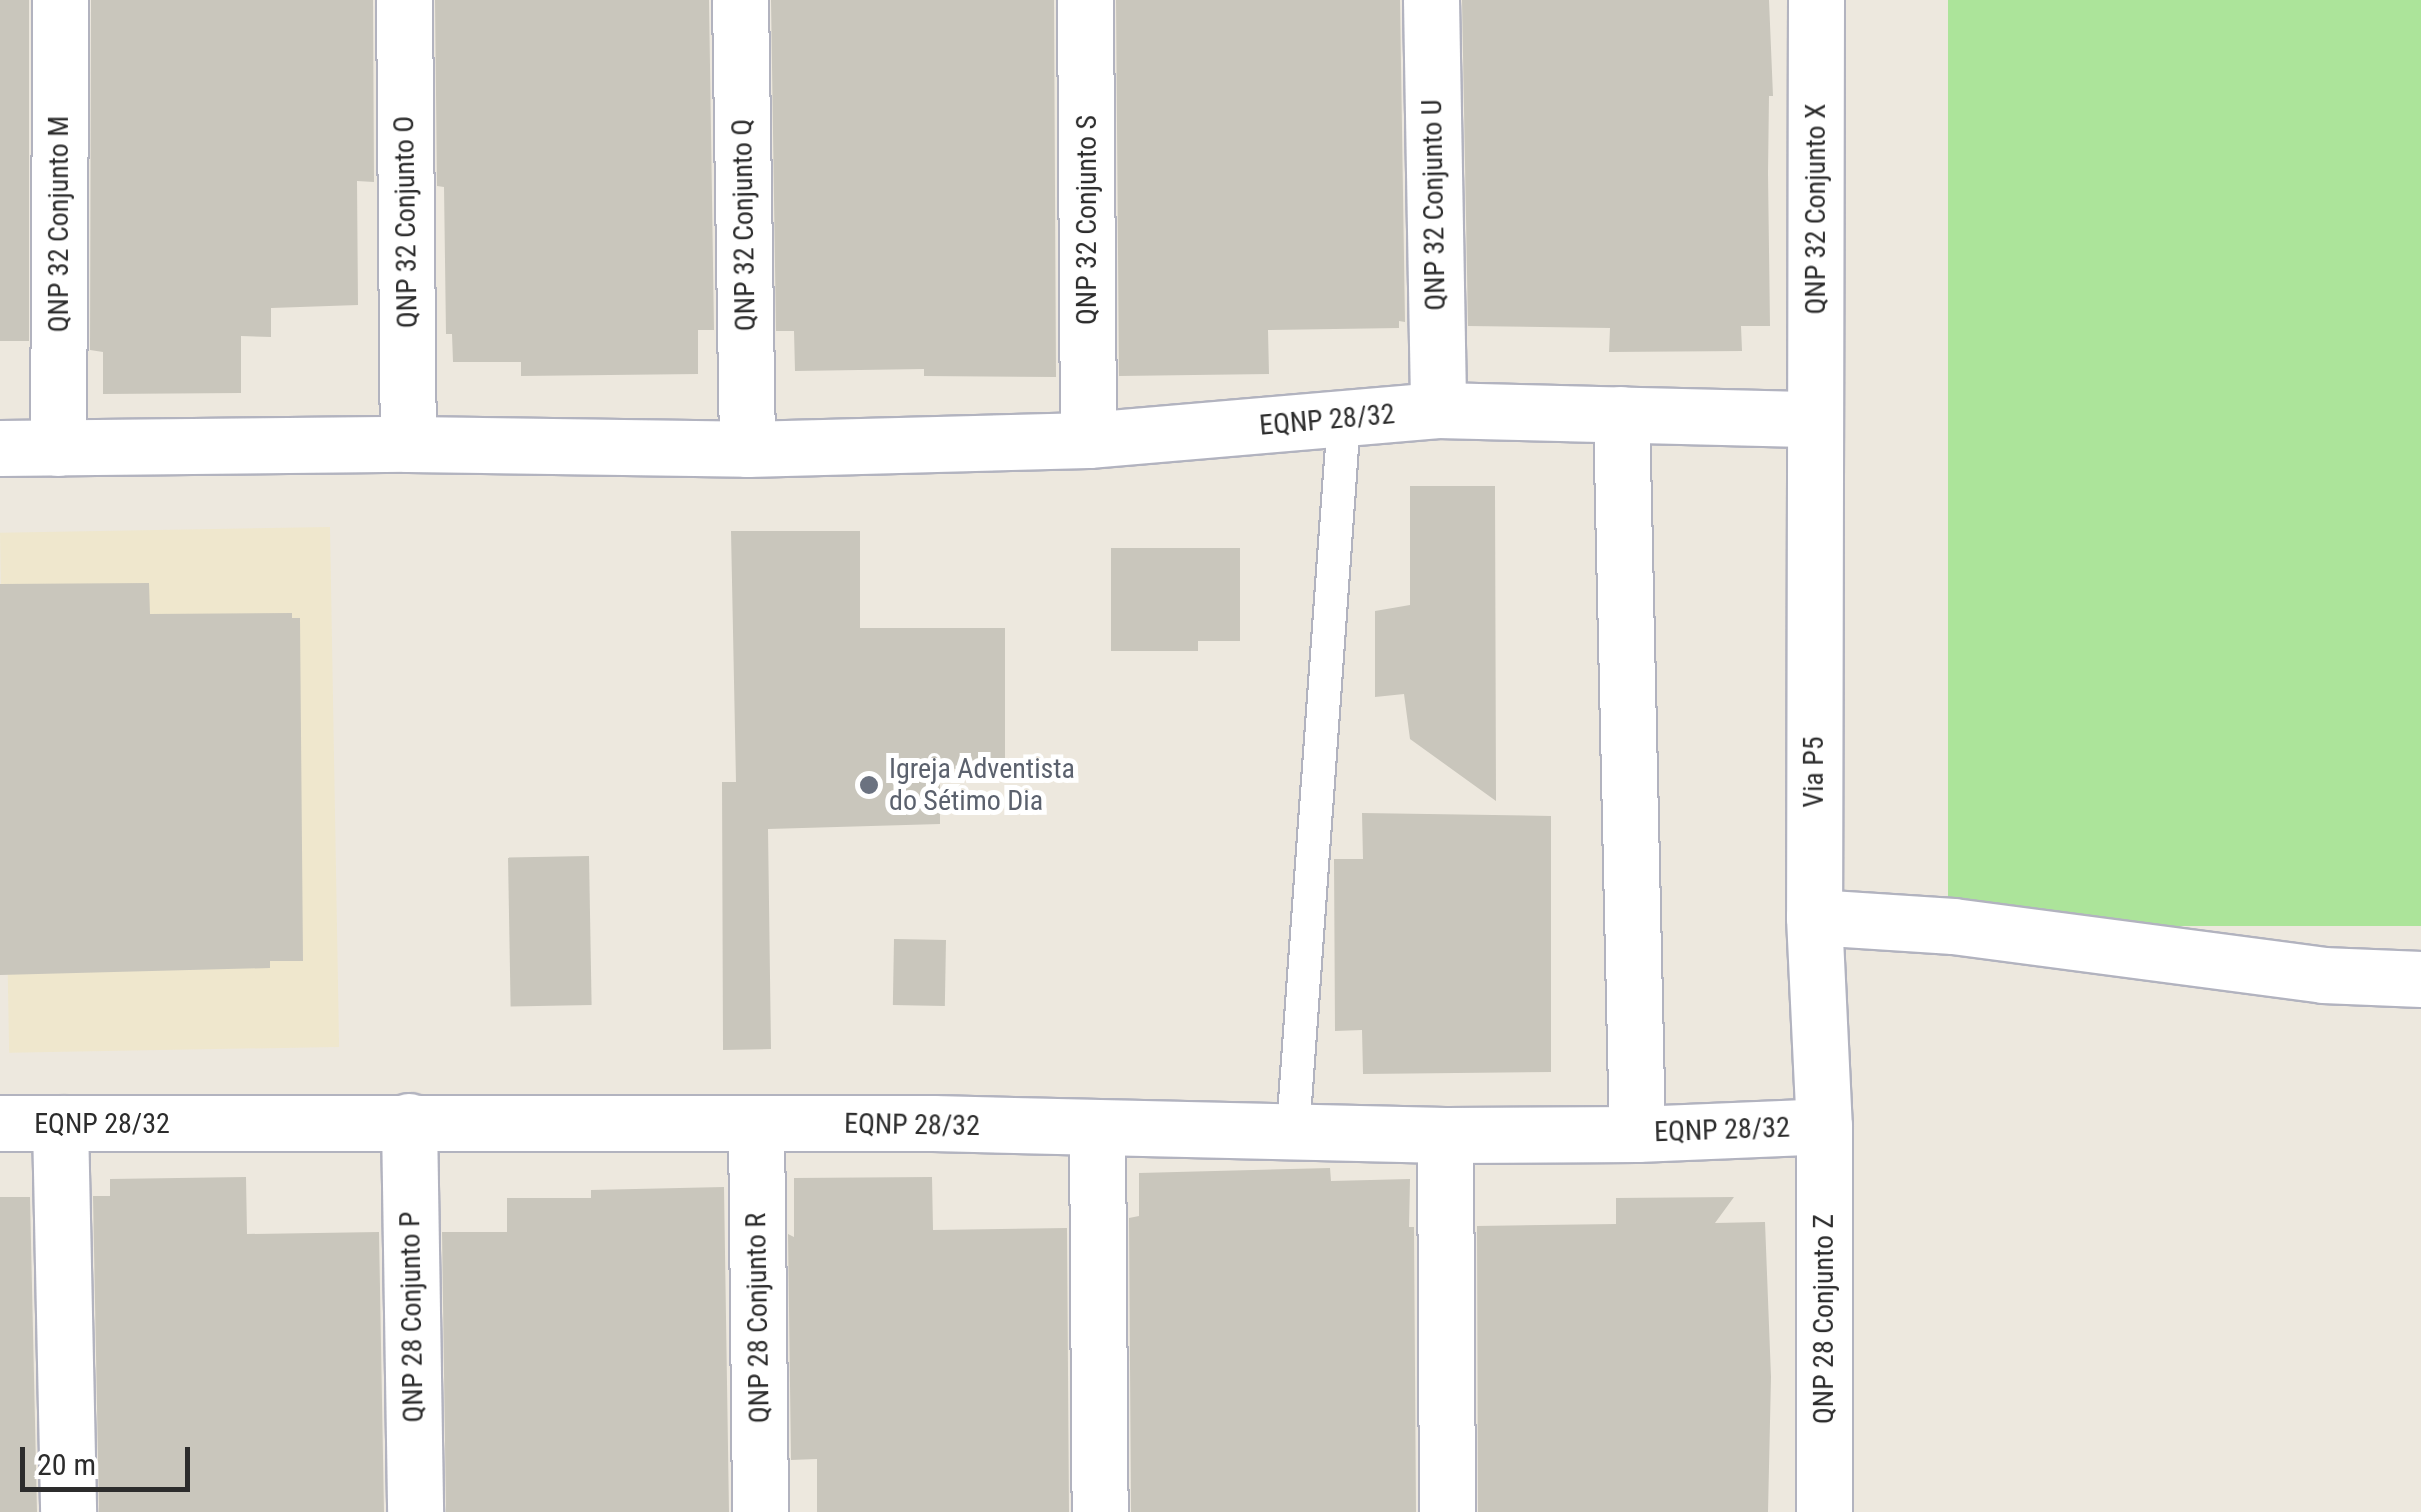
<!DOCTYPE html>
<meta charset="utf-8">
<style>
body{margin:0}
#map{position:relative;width:2421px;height:1512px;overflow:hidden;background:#ede8de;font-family:"Roboto Condensed",sans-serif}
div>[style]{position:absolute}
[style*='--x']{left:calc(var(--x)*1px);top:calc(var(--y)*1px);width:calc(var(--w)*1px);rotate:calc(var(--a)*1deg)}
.education>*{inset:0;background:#efe7cd;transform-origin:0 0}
.green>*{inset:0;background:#ace49a;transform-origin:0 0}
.building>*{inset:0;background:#c9c6bc;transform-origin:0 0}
.roads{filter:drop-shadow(2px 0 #b2b3bf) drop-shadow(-2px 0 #b2b3bf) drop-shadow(0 2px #b2b3bf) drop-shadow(0 -2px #b2b3bf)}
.service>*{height:32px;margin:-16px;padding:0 16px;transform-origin:16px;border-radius:16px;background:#fff}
.minor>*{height:55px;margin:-27.5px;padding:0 27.5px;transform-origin:27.5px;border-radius:27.5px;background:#fff}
.tertiary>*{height:55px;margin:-27.5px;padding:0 27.5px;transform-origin:27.5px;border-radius:27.5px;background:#fff}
.dots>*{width:28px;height:28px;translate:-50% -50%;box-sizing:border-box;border:5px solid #fff;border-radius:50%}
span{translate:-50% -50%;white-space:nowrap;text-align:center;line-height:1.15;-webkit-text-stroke:10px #fff;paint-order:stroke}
.street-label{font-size:28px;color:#2c2c2c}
.worship-label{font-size:28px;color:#5b616d}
.left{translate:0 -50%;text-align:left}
.scale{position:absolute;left:20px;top:1447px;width:170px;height:45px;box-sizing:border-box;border:5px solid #2c2c2c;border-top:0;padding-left:12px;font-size:30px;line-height:35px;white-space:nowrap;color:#2c2c2c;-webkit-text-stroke:8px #fff;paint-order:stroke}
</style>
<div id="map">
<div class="education">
<div style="left:330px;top:527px;width:520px;height:330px;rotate:89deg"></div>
</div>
<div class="green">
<div style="left:1948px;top:0;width:473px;height:926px"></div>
</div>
<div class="building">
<div style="left:0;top:0;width:29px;height:341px"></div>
<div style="clip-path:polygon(91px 0,373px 0,374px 182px,357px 181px,358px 305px,271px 308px,271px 337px,241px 336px,241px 393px,103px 394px,103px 352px,90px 350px)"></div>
<div style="clip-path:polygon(435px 0,709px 0,714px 330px,698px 330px,698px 374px,521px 376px,521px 362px,453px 362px,452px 334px,446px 334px,444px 187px,437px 186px)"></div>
<div style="clip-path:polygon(771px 0,1054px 0,1056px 377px,924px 376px,924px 369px,795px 371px,794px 331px,776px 331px)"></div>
<div style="clip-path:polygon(1116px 0,1400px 0,1405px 322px,1399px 321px,1399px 328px,1268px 330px,1269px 374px,1119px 376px)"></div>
<div style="clip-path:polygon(1462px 0,1769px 0,1773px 96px,1769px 96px,1768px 173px,1770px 326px,1741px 326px,1742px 351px,1609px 352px,1610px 328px,1468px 326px)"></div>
<div style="clip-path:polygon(1410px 486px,1495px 486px,1496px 801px,1410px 739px,1404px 694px,1375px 697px,1375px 611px,1410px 605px)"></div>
<div style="clip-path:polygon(731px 531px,860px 531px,860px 628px,1005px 628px,1005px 768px,940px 769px,940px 824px,768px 829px,771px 1049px,723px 1050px,722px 782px,736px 782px)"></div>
<div style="clip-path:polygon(1111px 548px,1240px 548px,1240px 641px,1198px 641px,1198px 651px,1111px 651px)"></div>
<div style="clip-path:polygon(149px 583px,150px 614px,292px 613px,292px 618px,300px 618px,303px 961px,270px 961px,270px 968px,0 975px,0 584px)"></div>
<div style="clip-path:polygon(1362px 813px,1551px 816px,1551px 1072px,1363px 1074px,1362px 1030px,1335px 1031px,1334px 859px,1363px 859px)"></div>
<div style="left:589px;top:856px;width:149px;height:81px;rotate:89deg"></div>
<div style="left:894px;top:939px;width:52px;height:66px;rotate:1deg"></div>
<div style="clip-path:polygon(1330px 1168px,1331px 1181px,1410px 1179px,1409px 1227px,1414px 1227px,1416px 1512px,1131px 1512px,1129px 1218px,1139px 1216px,1139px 1173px)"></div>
<div style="clip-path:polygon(246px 1177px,247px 1234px,379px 1232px,384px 1512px,99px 1512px,93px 1196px,110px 1196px,110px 1179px)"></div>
<div style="clip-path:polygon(932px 1177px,933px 1230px,1067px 1228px,1069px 1512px,817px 1512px,817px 1459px,791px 1460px,788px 1234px,794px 1237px,794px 1178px)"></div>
<div style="clip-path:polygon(724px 1187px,729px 1512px,446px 1512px,442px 1232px,507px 1232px,507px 1198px,591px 1198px,591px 1190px)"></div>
<div style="clip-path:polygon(0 1197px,30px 1197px,37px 1512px,0 1512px)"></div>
<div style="clip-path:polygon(1734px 1197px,1715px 1223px,1765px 1222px,1771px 1377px,1768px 1512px,1478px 1512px,1477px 1226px,1616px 1224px,1616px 1198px)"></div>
</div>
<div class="roads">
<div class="service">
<div style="--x:1293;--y:1130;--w:714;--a:-85.9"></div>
</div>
<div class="minor">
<div style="--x:404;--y:0;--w:444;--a:89.5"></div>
<div style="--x:740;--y:0;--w:449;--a:89.1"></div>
<div style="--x:1085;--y:0;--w:440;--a:89.6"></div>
<div style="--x:1431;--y:0;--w:410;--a:89"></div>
<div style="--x:1621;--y:414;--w:720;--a:88.73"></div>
<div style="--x:0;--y:448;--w:408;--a:-0.6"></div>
<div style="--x:408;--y:444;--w:339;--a:0.8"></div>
<div style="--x:747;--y:449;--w:341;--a:-1.5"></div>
<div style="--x:1088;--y:440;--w:351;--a:-4.9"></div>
<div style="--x:1438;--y:410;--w:377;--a:1.4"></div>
<div style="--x:58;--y:448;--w:448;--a:-89.7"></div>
<div style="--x:1814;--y:917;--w:139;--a:3.7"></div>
<div style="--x:1953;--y:926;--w:373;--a:7.5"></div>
<div style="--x:2323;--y:975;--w:98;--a:2.3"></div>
<div style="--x:409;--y:1121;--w:391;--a:89.1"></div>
<div style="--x:0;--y:1123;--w:933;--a:0"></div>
<div style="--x:933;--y:1123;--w:512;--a:1.34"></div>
<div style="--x:1445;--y:1135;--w:192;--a:-0.3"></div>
<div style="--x:1637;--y:1134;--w:187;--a:-2.4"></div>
<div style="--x:60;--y:1123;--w:389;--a:88.8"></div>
<div style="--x:756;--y:1123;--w:389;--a:89.4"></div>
<div style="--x:1097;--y:1130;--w:382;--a:89.6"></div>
<div style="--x:1445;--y:1135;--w:377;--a:89.7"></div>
</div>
<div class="tertiary">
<div style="--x:1816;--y:0;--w:917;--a:90.12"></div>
<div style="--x:1814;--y:917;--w:209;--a:87.3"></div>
<div style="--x:1824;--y:1126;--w:386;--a:90"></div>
</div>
</div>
<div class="dots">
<div style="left:869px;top:785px;background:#6b7280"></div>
</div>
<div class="street-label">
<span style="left:1434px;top:205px;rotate:-91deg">QNP 32 Conjunto U</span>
<span style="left:1816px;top:209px;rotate:-90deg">QNP 32 Conjunto X</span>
<span style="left:1087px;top:220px;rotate:-90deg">QNP 32 Conjunto S</span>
<span style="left:406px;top:222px;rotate:-91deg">QNP 32 Conjunto O</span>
<span style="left:59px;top:224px;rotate:-90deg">QNP 32 Conjunto M</span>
<span style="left:744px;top:225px;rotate:-91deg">QNP 32 Conjunto Q</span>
<span style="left:1327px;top:420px;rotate:-5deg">EQNP 28/32</span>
<span style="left:1814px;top:772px;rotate:-90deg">Via P5</span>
<span style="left:102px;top:1124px">EQNP 28/32</span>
<span style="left:912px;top:1125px;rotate:1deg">EQNP 28/32</span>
<span style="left:1722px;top:1130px;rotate:-2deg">EQNP 28/32</span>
<span style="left:412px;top:1317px;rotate:-91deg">QNP 28 Conjunto P</span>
<span style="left:758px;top:1318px;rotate:-91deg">QNP 28 Conjunto R</span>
<span style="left:1824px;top:1319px;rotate:-90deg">QNP 28 Conjunto Z</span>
</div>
<div class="worship-label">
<span class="left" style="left:889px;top:785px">Igreja Adventista<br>do Sétimo Dia</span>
</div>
<div class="scale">20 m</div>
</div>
